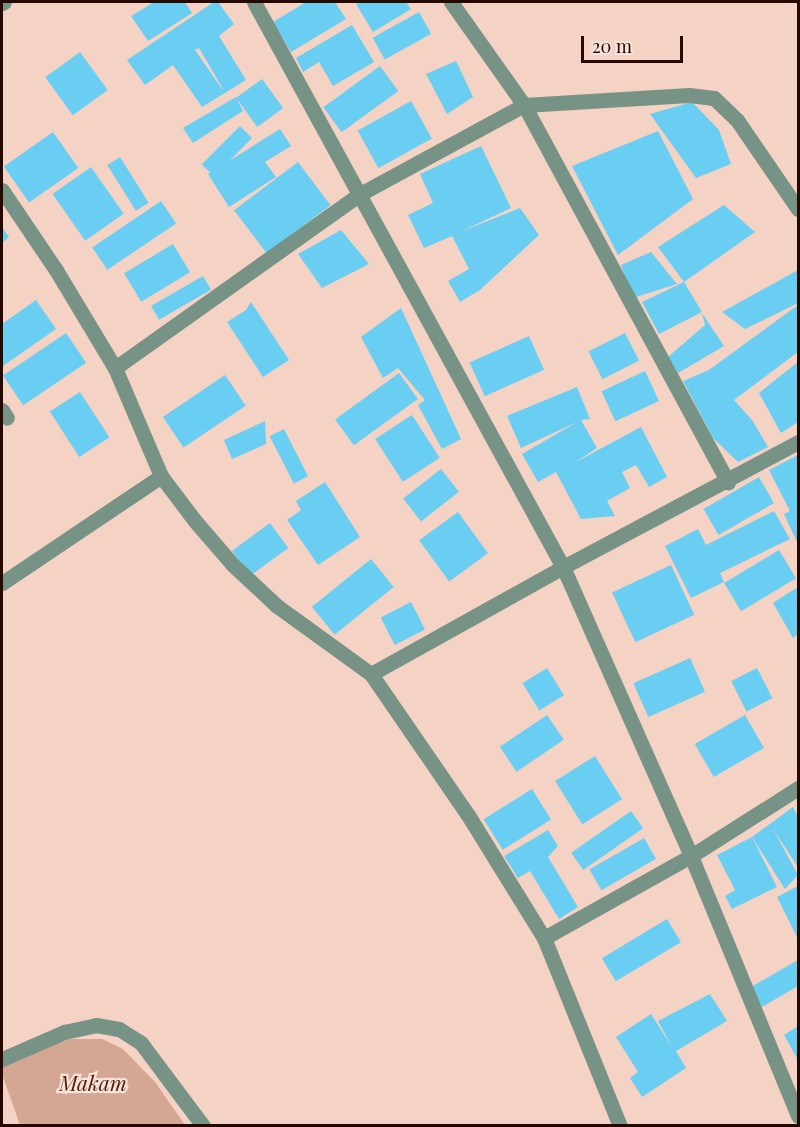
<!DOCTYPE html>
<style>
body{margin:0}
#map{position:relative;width:800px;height:1127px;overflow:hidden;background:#f4d2c4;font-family:"Playfair Display",serif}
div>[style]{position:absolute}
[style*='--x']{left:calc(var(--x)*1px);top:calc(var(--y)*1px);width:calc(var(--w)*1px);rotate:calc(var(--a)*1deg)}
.green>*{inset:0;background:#d3a794}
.building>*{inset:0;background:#6acef2;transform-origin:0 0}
.minor>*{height:15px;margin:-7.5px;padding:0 7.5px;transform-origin:7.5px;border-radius:7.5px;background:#779385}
span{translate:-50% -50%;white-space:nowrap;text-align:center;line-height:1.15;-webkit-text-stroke:4.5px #f5e3dc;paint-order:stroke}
.park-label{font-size:21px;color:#551d00;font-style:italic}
.frame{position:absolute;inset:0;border:3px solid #250900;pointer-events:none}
.scale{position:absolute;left:581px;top:36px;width:102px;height:27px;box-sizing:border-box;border:3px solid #250900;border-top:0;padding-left:8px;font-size:18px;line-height:21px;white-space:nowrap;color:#250900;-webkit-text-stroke:4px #f5e3dc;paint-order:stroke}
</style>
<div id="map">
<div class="green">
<div style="clip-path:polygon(70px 1039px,102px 1039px,123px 1049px,155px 1082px,185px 1125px,20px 1125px,2px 1074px,2px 1067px,37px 1049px)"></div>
</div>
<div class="building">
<div style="clip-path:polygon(154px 2px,185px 2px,192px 13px,148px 41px,131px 16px)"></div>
<div style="clip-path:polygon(evenodd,214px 2px,218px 2px,234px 24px,219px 36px,246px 80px,202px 107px,173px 65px,145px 85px,127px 60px,214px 2px,199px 48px,223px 89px,222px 89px,195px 50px,199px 48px)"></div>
<div style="clip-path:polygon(306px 2px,335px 2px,346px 19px,291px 52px,273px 22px)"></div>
<div style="clip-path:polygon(361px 2px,406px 2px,411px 9px,373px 32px,356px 4px)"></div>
<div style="left:419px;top:12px;width:25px;height:53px;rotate:61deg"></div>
<div style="clip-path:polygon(352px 25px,374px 62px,333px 86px,319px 62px,303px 72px,296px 58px)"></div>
<div style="left:80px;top:52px;width:47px;height:43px;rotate:54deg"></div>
<div style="clip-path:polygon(456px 61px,473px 97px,447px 114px,426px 74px)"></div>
<div style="left:380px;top:66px;width:31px;height:70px;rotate:54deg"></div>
<div style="left:262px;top:79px;width:36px;height:32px;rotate:54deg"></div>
<div style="clip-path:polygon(236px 97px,243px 111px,193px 143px,183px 128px)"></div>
<div style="left:411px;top:101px;width:43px;height:61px;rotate:61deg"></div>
<div style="clip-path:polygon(692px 102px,719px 130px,731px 164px,696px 178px,650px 114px)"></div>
<div style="left:240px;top:126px;width:17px;height:54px;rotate:45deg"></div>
<div style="clip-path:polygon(280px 129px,291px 146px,265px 162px,276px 177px,229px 207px,208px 174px)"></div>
<div style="clip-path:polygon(658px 131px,693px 199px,618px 255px,572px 166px)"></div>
<div style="left:53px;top:132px;width:44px;height:60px;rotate:55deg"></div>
<div style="clip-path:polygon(481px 146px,511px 208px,460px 232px,520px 208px,539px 235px,480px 290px,460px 302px,448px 281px,469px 269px,452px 236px,424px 248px,408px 215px,433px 203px,420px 174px)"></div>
<div style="left:120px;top:157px;width:54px;height:15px;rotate:58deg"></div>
<div style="left:298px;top:162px;width:54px;height:80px;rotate:53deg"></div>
<div style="left:91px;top:167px;width:57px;height:47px;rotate:55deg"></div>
<div style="left:161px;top:201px;width:27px;height:83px;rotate:56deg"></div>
<div style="clip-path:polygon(724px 205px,755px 232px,684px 282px,702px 312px,659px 334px,642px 302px,684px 282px,658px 247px)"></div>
<div style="clip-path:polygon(2px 227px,9px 237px,2px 243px)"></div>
<div style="clip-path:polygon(341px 230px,369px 264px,322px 288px,298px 254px)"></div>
<div style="left:173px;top:244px;width:33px;height:57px;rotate:59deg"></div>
<div style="clip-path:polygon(651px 252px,677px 284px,633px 298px,621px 265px)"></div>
<div style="clip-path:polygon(798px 270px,798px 303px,745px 329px,722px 312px)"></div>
<div style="left:203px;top:276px;width:16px;height:60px;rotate:60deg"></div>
<div style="clip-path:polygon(36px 300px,56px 329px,3px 366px,2px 324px)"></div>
<div style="clip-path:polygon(251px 302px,289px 360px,263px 377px,227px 322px,246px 310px)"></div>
<div style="clip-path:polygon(798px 305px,798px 352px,734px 400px,752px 420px,768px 447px,738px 462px,713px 438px,683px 381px,709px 370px)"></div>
<div style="clip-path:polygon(401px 308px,461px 439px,442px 449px,418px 405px,425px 400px,398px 368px,383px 378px,361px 337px)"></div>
<div style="clip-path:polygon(702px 313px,724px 346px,678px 373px,668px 357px,705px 325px)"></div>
<div style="left:66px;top:333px;width:36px;height:76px;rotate:56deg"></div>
<div style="left:625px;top:333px;width:31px;height:41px;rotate:63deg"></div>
<div style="left:529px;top:336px;width:37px;height:65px;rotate:66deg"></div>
<div style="clip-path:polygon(798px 362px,798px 422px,781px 433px,759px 393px)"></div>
<div style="left:645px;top:371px;width:33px;height:48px;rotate:65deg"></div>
<div style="left:399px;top:373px;width:32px;height:79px;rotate:54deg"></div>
<div style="left:225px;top:375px;width:37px;height:75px;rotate:56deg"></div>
<div style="clip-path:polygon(577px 387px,590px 419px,581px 420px,597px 448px,574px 463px,641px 427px,667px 477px,649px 487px,636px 465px,622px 472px,630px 488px,607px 501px,615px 516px,581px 519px,556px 472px,538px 482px,522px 454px,577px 422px,521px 448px,507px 416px)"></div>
<div style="left:80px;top:392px;width:54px;height:36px;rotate:57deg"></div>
<div style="left:412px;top:415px;width:51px;height:44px;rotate:57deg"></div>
<div style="clip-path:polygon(265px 421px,266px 444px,232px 459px,224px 440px)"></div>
<div style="left:284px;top:429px;width:53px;height:16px;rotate:63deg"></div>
<div style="clip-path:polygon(798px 455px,798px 544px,784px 514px,790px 511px,769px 470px)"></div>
<div style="left:441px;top:469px;width:29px;height:48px;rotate:52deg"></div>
<div style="left:759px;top:477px;width:30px;height:64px;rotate:60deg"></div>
<div style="clip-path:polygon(325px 482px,360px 537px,318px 565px,287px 520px,301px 510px,296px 501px)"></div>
<div style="clip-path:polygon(774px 511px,790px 539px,720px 573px,724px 582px,691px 598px,665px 546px,698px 529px,706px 545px)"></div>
<div style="left:458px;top:512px;width:51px;height:48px;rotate:54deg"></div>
<div style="left:270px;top:523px;width:31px;height:47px;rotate:54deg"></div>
<div style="left:779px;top:550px;width:33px;height:64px;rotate:59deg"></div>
<div style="left:371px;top:559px;width:36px;height:76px;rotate:51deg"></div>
<div style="left:671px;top:565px;width:55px;height:65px;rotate:65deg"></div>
<div style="clip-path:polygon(798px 587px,798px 634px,793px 638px,773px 603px)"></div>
<div style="left:411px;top:602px;width:31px;height:34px;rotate:63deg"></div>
<div style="left:690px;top:658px;width:37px;height:62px;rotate:66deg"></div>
<div style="left:547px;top:668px;width:32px;height:29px;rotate:58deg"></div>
<div style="left:757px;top:668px;width:34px;height:29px;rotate:63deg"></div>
<div style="left:547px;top:715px;width:30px;height:57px;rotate:56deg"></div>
<div style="left:745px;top:715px;width:38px;height:58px;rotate:60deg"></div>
<div style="left:595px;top:756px;width:51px;height:47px;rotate:58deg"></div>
<div style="left:532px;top:789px;width:36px;height:57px;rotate:58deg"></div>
<div style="clip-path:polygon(793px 807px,798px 817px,798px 867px,773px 829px,798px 875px,785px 889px,752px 837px)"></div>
<div style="left:631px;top:811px;width:21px;height:73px;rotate:55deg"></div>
<div style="clip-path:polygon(548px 830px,558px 846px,548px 857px,578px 907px,559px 919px,530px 871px,518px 878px,504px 856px)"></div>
<div style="clip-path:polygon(752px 837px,777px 887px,732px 909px,725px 896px,735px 890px,717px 855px)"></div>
<div style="left:644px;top:838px;width:24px;height:63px;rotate:60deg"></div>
<div style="clip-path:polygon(798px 886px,798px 939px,777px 897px)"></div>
<div style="left:667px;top:919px;width:27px;height:76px;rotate:59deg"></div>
<div style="clip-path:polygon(798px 960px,798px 986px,762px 1007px,751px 987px)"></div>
<div style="clip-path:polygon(710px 994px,727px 1021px,676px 1051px,686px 1068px,642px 1097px,630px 1078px,638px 1072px,616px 1037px,651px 1014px,672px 1047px,658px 1021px)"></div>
<div style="clip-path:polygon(798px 1026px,798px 1060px,784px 1035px)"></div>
</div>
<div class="minor">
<div style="--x:254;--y:2;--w:644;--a:61.33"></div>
<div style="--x:563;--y:567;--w:316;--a:66.1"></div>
<div style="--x:691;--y:856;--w:281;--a:67.6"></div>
<div style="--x:451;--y:2;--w:126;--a:54.7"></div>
<div style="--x:524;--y:105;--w:165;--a:-3.5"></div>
<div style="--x:689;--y:95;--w:25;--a:7"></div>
<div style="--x:714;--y:98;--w:32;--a:44"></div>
<div style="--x:737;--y:120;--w:108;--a:55.6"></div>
<div style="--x:2;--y:3;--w:2;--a:-27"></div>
<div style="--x:2;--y:190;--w:97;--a:56"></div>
<div style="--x:56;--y:270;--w:114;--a:59"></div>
<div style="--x:115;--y:368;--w:117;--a:66.9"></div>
<div style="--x:161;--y:476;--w:56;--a:52.9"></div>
<div style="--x:195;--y:521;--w:58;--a:49.2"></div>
<div style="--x:233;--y:565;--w:60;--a:43"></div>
<div style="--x:277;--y:606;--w:116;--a:35.9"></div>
<div style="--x:371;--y:674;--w:171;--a:55.5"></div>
<div style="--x:468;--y:815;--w:145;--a:58.3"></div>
<div style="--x:544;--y:938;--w:203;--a:68"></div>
<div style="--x:115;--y:368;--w:301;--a:-35.4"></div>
<div style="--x:360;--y:194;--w:187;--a:-28.5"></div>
<div style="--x:524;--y:105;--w:429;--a:61.6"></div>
<div style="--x:2;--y:410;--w:9;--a:58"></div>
<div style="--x:2;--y:583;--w:192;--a:-33.9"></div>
<div style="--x:371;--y:674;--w:220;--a:-29.1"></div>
<div style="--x:563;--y:567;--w:266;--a:-28"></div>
<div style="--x:544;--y:938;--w:168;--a:-29.2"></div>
<div style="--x:691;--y:856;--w:127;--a:-32.4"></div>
<div style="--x:2;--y:1059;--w:68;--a:-23.5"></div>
<div style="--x:64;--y:1032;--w:33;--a:-12"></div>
<div style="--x:96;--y:1025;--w:23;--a:10"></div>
<div style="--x:119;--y:1029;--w:26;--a:32"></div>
<div style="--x:141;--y:1043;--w:104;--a:53.2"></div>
</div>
<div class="park-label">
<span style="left:93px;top:1082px">Makam</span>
</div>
<div class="frame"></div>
<div class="scale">20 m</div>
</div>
